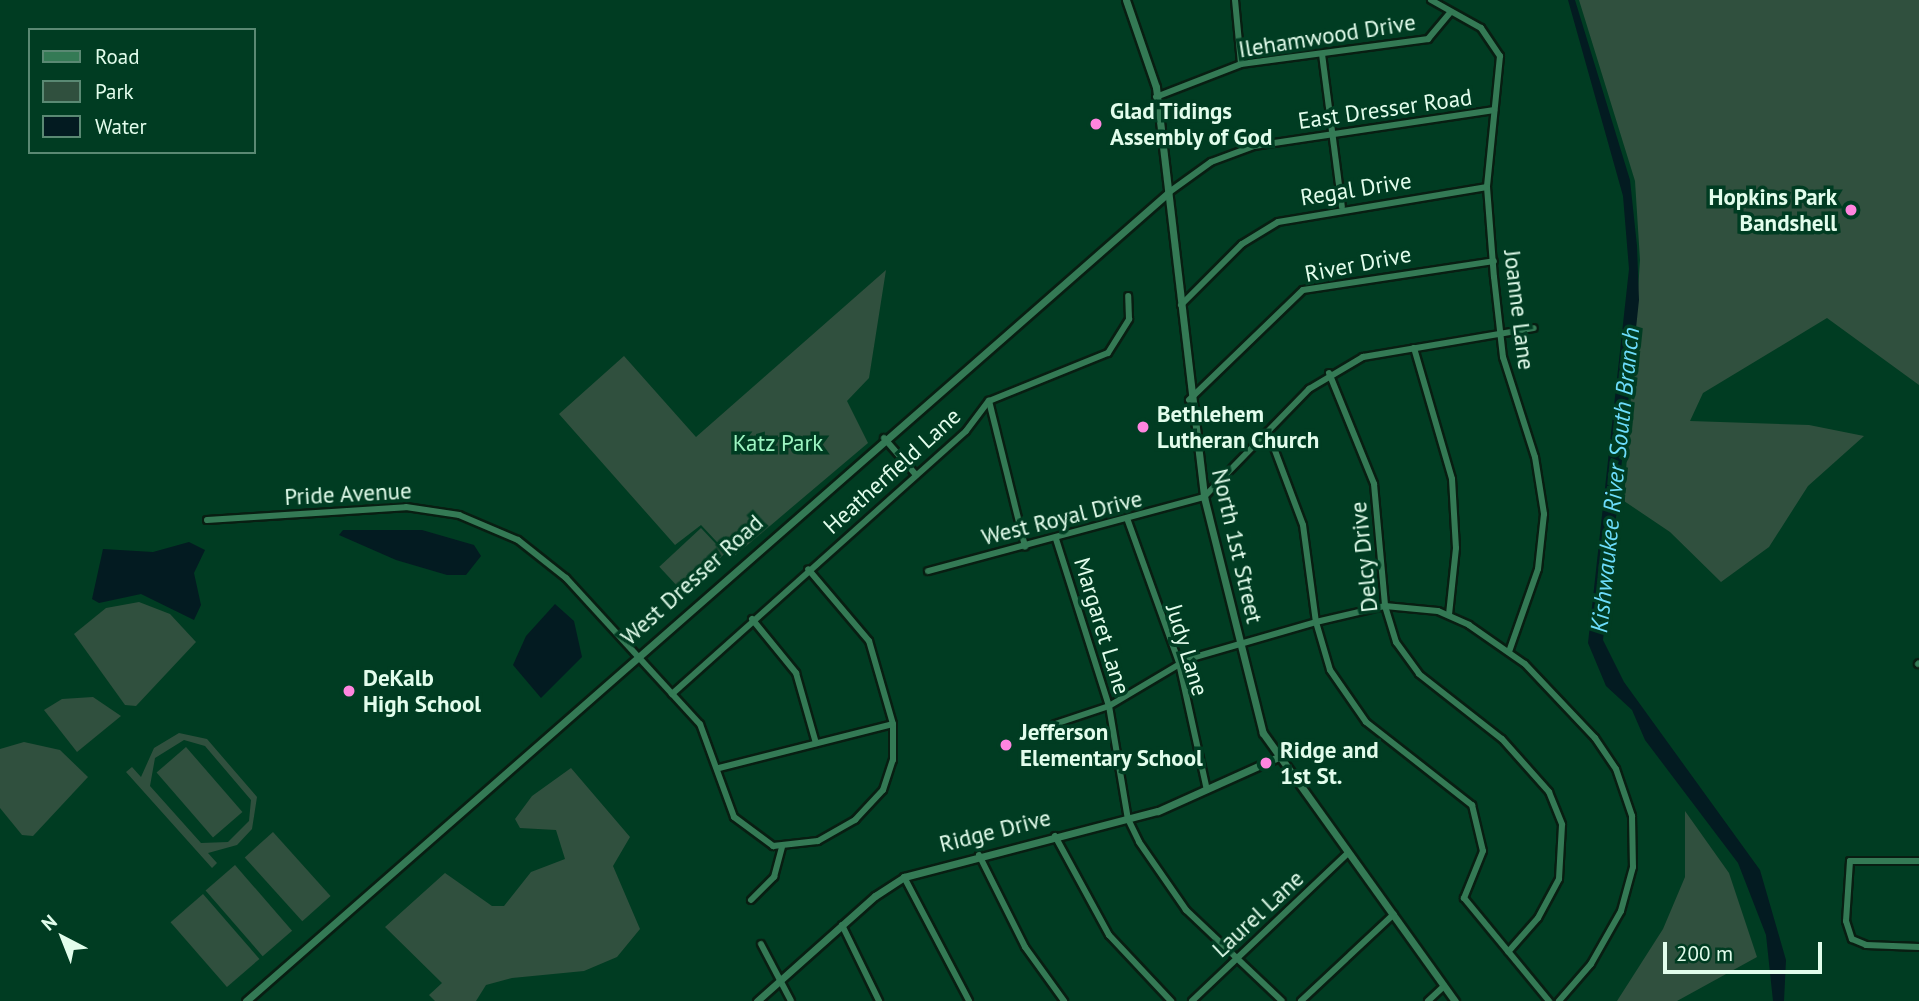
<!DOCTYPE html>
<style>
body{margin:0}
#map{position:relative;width:1919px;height:1001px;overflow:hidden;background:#003c22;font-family:"PT Sans",sans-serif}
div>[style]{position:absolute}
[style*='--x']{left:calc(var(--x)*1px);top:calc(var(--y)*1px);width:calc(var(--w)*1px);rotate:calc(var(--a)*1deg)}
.green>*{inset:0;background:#30503e;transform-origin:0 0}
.water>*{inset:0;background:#031b21}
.roads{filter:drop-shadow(2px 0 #081e12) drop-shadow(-2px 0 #081e12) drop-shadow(0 2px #081e12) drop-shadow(0 -2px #081e12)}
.minor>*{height:6px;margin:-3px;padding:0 3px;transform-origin:3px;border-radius:3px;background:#347a55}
.tertiary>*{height:7px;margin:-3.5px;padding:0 3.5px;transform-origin:3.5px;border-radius:3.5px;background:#347a55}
.dots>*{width:19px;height:19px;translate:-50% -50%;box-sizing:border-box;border:4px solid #003c22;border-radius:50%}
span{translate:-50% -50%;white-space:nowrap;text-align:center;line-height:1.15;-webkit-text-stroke:7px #003c22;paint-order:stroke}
.street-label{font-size:23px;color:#e2fdec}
.poi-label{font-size:23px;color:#e2fdec;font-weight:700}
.left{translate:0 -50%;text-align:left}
.right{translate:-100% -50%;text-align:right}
.park-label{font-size:23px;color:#9df5c2}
.water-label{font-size:24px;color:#6cddfb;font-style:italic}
.legend{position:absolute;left:28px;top:28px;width:228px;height:126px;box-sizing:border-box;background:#003c22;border:2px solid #5a8973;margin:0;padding:9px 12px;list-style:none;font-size:21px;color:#e2fdec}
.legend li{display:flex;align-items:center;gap:14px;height:35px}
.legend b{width:35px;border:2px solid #5a8973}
.north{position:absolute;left:28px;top:903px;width:70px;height:70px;-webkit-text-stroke:5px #003c22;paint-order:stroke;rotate:318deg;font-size:19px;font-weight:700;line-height:28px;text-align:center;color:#e2fdec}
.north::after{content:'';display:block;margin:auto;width:24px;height:32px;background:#e2fdec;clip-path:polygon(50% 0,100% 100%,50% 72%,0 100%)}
.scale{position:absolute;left:1663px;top:942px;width:159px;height:32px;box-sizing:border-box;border:4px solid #e2fdec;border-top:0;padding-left:9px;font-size:21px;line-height:24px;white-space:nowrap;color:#e2fdec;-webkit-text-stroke:5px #003c22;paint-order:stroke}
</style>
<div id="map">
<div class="green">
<div style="clip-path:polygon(1579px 0,1919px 0,1919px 385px,1827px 318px,1703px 393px,1690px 421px,1809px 425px,1864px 436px,1808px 486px,1769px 547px,1721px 582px,1670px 532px,1624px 501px,1640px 260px,1635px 181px)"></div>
<div style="clip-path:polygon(886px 270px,869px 378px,847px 401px,868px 443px,732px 558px,701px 525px,675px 545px,559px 414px,624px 356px,696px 437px)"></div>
<div style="left:701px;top:528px;width:35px;height:57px;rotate:47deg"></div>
<div style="clip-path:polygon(139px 602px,170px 614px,196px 642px,136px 706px,125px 705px,74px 634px,106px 608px)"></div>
<div style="clip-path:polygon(93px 697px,121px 716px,77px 752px,44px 710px,62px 699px)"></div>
<div style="clip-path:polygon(evenodd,179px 733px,207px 739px,257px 797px,252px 829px,237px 845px,208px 853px,217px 863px,212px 868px,126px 772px,132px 767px,141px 777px,154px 748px,179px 733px,184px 740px,205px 746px,251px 800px,249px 821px,228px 842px,201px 843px,150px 786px,155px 758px,184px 740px)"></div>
<div style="clip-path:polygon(24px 742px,60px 750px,88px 777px,33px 836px,22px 835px,0 808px,0 749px)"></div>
<div style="left:186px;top:747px;width:86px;height:39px;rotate:49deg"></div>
<div style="clip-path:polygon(571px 768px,630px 837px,613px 866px,640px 929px,617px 957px,584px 971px,512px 978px,486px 985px,476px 1001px,435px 1001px,429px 995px,442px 983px,385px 927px,445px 873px,492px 906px,504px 906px,531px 872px,565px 859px,556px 830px,520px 828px,515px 819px,532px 796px)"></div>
<div style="clip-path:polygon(1685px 811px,1729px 873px,1757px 957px,1677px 1001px,1617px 1001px,1663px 929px,1685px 877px)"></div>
<div style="left:273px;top:832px;width:86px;height:38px;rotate:48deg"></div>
<div style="left:235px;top:865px;width:87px;height:39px;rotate:49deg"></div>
<div style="left:203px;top:894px;width:86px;height:43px;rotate:49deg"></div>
</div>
<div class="water">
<div style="clip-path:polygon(1568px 0,1575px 0,1630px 180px,1637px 246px,1639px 300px,1603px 640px,1624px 682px,1760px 870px,1786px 960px,1784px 1001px,1773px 1001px,1766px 935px,1738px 863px,1645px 740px,1632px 710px,1606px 686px,1588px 643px,1629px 269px,1623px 196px)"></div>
<div style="clip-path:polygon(343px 530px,422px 530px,474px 545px,481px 556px,466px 575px,447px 575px,396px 560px,339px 535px)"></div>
<div style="clip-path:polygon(189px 542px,205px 550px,194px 573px,201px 605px,194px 620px,141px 594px,99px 603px,92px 599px,103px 549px,153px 552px)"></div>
<div style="clip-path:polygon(555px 604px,574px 621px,582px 657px,541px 698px,513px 665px,526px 636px)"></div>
</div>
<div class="roads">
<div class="minor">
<div style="--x:1235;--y:0;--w:64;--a:84.6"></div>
<div style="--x:1431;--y:0;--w:57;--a:29.2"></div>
<div style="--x:1481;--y:28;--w:34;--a:56"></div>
<div style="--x:1500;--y:56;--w:132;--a:95.7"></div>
<div style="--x:1487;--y:187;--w:90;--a:85.6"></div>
<div style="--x:1494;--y:277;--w:81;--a:83.6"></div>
<div style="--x:1503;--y:357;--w:105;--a:72.3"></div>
<div style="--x:1535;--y:457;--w:58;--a:81"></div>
<div style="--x:1544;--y:514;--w:55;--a:96.2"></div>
<div style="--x:1538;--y:569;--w:88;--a:109.3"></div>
<div style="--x:1322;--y:54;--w:154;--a:82.6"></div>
<div style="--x:1156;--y:97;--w:91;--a:-21.2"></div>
<div style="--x:1241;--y:64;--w:189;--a:-7.6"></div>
<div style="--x:1428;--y:39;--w:35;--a:-50"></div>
<div style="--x:1168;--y:193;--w:53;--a:-35.8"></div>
<div style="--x:1211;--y:162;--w:46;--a:-20.4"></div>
<div style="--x:1254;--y:146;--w:243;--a:-8.5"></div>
<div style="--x:1181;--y:305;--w:86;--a:-45"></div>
<div style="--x:1242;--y:244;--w:42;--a:-31.4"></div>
<div style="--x:1278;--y:222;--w:212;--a:-9.5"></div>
<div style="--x:1414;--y:348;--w:136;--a:73.8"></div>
<div style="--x:1452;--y:479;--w:69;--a:86.7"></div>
<div style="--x:1456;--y:548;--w:67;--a:96"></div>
<div style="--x:1329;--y:373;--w:120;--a:67.9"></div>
<div style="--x:1374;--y:484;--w:122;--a:84.8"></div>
<div style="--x:1385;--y:606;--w:38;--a:73"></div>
<div style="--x:1396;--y:642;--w:39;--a:54"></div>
<div style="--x:1419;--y:674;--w:105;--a:38.1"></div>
<div style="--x:1502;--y:739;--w:71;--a:48.4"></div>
<div style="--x:1549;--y:792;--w:35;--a:68"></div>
<div style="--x:1562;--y:825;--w:54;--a:93.2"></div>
<div style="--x:1559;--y:879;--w:44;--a:118.3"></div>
<div style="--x:1538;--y:918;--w:45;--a:131.4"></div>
<div style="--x:1189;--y:400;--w:158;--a:-44"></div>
<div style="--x:1303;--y:290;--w:193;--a:-8.6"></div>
<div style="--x:989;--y:401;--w:150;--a:76.1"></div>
<div style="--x:1268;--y:432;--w:99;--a:69.4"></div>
<div style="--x:1303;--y:525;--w:98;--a:82.4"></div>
<div style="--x:1316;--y:622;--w:50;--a:73.7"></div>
<div style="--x:1330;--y:670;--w:63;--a:55.3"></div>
<div style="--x:1366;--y:722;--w:135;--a:38.1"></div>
<div style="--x:1472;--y:805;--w:47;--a:76.6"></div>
<div style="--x:1483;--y:851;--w:51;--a:112"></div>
<div style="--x:1464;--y:898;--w:134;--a:50.5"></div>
<div style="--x:884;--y:438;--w:49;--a:49.1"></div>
<div style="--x:207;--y:520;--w:199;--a:-3.7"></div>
<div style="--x:406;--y:507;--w:54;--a:8.6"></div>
<div style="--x:459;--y:515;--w:64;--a:23"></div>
<div style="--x:518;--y:540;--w:61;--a:38.4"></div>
<div style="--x:566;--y:578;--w:198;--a:47.5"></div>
<div style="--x:700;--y:724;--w:99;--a:69.9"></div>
<div style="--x:734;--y:817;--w:49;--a:36.6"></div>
<div style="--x:773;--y:846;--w:45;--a:-6.3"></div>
<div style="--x:818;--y:841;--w:43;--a:-29.6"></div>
<div style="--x:855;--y:820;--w:41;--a:-47"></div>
<div style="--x:883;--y:790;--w:32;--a:-72"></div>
<div style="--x:893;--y:760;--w:36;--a:-90"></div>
<div style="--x:893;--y:724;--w:86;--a:-106.1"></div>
<div style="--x:869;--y:641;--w:94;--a:-130.3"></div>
<div style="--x:1128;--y:521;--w:151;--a:70.2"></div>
<div style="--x:1179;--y:663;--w:130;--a:77.6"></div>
<div style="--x:1056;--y:539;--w:175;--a:72.4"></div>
<div style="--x:1109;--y:706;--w:115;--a:80.5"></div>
<div style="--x:1128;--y:819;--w:25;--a:64"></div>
<div style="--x:1139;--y:842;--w:83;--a:55.3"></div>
<div style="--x:1186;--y:910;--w:132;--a:43.5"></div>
<div style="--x:928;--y:571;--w:286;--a:-15"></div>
<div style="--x:1204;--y:497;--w:151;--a:-45.8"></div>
<div style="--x:1309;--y:389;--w:63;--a:-30.7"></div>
<div style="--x:1363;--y:357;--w:173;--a:-9.6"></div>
<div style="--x:752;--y:619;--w:70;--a:50.8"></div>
<div style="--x:796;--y:673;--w:73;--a:74.1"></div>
<div style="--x:1918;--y:664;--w:1;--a:-45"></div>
<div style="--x:672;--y:694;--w:394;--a:-41.8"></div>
<div style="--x:966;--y:431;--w:38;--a:-53"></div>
<div style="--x:989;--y:401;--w:128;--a:-22"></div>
<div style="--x:1108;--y:353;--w:40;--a:-58"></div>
<div style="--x:1129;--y:319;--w:23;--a:-92"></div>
<div style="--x:1055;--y:724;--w:57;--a:-18.4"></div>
<div style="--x:1109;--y:706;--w:92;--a:-30.7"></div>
<div style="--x:1188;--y:659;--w:133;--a:-16.1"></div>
<div style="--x:1316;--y:622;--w:71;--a:-13.1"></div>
<div style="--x:1385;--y:606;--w:53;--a:5.4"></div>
<div style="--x:1438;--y:611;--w:34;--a:24"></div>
<div style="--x:1469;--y:625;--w:68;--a:34.9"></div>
<div style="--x:1525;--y:664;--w:102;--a:46.6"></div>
<div style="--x:1595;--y:738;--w:37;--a:56"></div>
<div style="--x:1616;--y:769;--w:50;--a:71.2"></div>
<div style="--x:1632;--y:816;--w:51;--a:88.9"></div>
<div style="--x:1633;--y:867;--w:46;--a:105.3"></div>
<div style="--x:1621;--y:911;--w:61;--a:119.5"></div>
<div style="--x:1591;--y:964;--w:49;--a:130.9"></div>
<div style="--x:719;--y:768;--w:179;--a:-14.2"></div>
<div style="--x:1055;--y:836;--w:113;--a:61.4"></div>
<div style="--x:1109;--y:935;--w:91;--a:46.8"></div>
<div style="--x:979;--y:855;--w:103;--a:63.4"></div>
<div style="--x:1025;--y:947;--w:67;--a:54.2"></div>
<div style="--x:1919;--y:861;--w:69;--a:180"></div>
<div style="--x:1850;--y:861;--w:60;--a:93.8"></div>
<div style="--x:1846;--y:921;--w:19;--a:72"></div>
<div style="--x:1852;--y:939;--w:15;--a:23"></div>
<div style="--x:1866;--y:945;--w:53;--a:2.2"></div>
<div style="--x:904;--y:877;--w:140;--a:62.3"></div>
<div style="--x:751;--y:900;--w:33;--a:-45"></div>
<div style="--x:774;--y:877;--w:31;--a:-75"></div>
<div style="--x:842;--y:925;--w:85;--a:64"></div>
<div style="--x:761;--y:944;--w:64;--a:62.2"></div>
<div style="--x:1192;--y:1001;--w:215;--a:-43.5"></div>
<div style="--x:1301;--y:1001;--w:127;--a:-43.1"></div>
<div style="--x:1428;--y:1001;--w:22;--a:-43"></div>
</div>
<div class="tertiary">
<div style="--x:1126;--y:0;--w:92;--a:71"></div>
<div style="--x:1156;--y:87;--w:413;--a:83.3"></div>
<div style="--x:1204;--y:497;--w:243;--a:76"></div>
<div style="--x:1263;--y:733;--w:330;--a:54.4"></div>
<div style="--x:246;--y:1001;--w:1226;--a:-41.23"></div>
<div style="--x:757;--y:1001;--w:158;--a:-41.7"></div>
<div style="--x:875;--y:896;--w:35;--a:-33"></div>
<div style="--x:904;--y:877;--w:262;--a:-14.6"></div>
<div style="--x:1158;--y:811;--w:129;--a:-24.2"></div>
</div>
</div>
<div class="dots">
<div style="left:1096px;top:124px;background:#ff85df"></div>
<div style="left:1851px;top:210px;background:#ff85df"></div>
<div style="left:1143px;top:427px;background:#ff85df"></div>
<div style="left:349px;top:691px;background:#ff85df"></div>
<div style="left:1006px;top:745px;background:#ff85df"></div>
<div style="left:1266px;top:763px;background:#ff85df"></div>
</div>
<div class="street-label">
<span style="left:1327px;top:36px;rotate:-9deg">Ilehamwood Drive</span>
<span style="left:1385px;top:109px;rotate:-8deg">East Dresser Road</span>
<span style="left:1356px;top:189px;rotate:-9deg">Regal Drive</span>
<span style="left:1358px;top:264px;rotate:-11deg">River Drive</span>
<span style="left:1519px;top:310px;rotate:83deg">Joanne Lane</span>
<span style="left:892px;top:471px;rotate:-42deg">Heatherfield Lane</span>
<span style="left:348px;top:494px;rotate:-3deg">Pride Avenue</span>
<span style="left:1062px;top:518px;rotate:-14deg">West Royal Drive</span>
<span style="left:1237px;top:546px;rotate:77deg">North 1st Street</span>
<span style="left:1364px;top:557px;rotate:-96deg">Delcy Drive</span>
<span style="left:692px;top:580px;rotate:-42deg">West Dresser Road</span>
<span style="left:1102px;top:626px;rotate:73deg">Margaret Lane</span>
<span style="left:1187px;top:650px;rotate:73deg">Judy Lane</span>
<span style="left:995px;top:831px;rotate:-14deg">Ridge Drive</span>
<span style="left:1258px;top:914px;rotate:-43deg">Laurel Lane</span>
</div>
<div class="poi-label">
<span class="left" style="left:1110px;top:124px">Glad Tidings<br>Assembly of God</span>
<span class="right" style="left:1837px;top:210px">Hopkins Park<br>Bandshell</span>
<span class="left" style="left:1157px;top:427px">Bethlehem<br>Lutheran Church</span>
<span class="left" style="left:363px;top:691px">DeKalb<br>High School</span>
<span class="left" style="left:1020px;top:745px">Jefferson<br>Elementary School</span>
<span class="left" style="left:1280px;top:763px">Ridge and<br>1st St.</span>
</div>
<div class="park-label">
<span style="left:778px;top:443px">Katz Park</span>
</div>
<div class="water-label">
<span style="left:1615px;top:480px;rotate:-84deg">Kishwaukee River South Branch</span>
</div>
<ul class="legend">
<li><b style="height:9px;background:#347a55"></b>Road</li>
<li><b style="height:19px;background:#30503e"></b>Park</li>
<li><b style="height:19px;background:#031b21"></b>Water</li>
</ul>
<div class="north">N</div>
<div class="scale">200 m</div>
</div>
